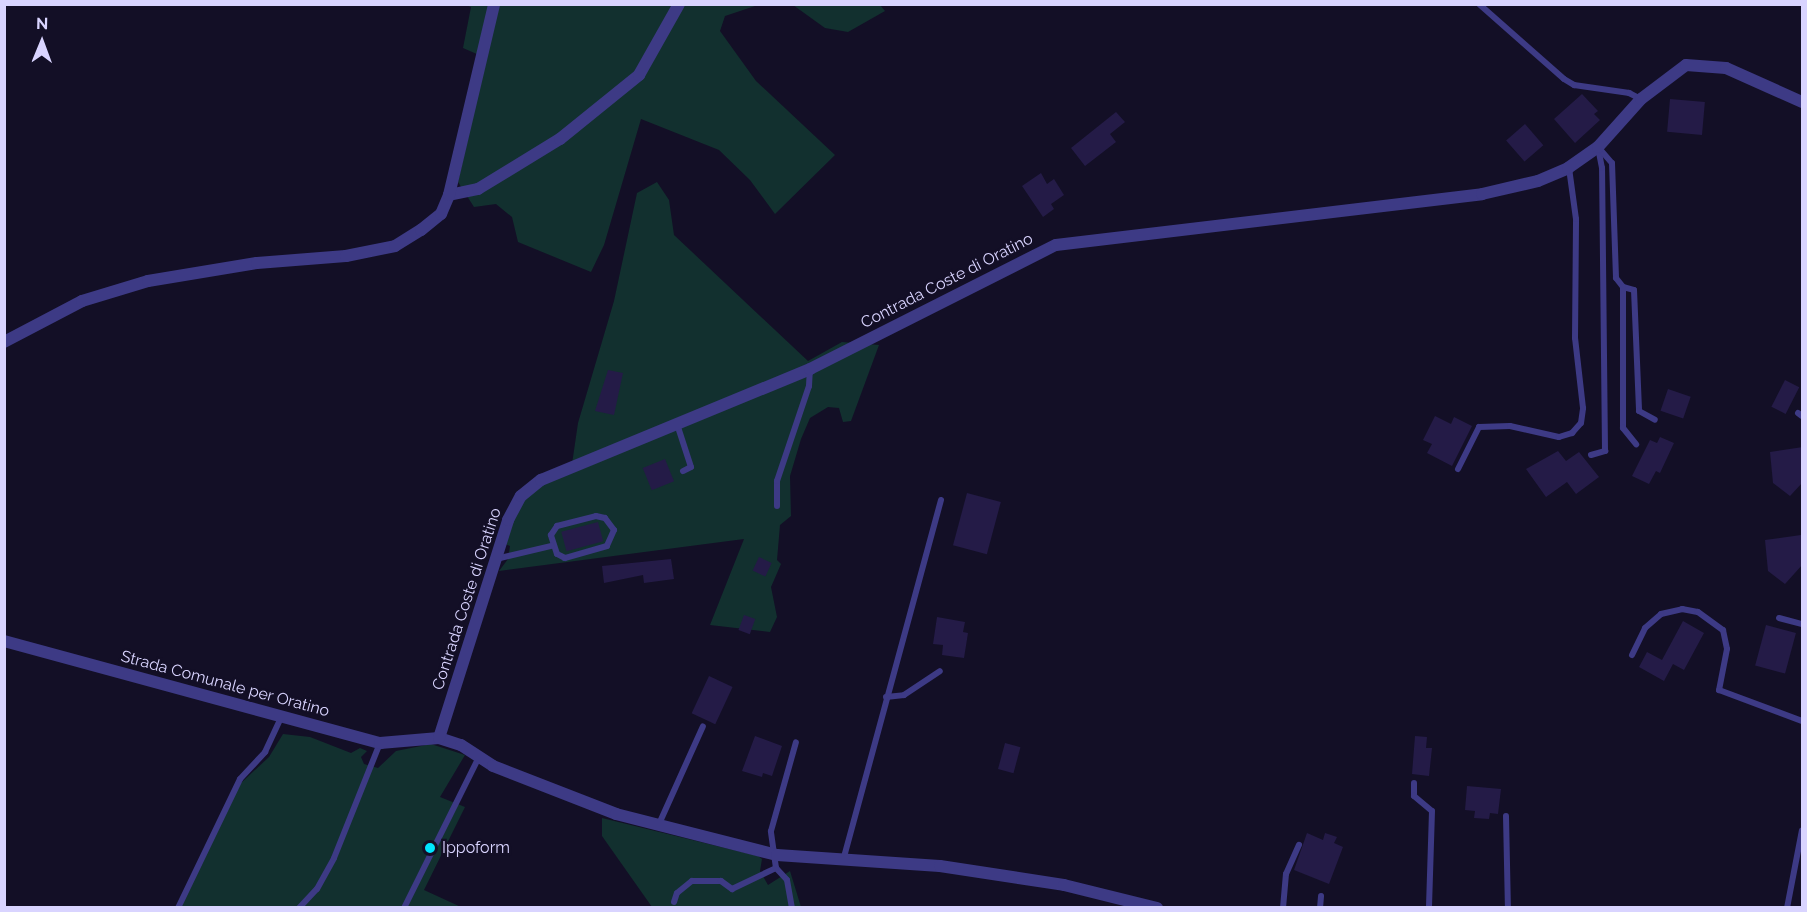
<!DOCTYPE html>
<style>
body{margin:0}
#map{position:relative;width:1807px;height:912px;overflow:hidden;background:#130f26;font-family:Raleway,sans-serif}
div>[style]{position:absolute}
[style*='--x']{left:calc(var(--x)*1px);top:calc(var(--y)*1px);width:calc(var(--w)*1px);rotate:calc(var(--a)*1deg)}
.green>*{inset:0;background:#12302f}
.building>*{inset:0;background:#241b47;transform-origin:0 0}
.lane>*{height:6px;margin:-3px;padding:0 3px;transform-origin:3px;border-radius:3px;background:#3d3a85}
.street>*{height:12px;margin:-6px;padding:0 6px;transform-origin:6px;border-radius:6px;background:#3d3a85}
.dots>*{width:16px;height:16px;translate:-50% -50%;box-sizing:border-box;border:3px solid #130f26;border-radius:50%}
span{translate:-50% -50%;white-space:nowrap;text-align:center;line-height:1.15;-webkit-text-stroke:4.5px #130f26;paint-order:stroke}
.street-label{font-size:16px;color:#d9d4ff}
.poi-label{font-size:16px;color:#d9d4ff}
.left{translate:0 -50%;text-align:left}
.frame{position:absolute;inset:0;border:6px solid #d9d4ff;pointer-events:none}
.north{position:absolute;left:12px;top:12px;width:60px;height:60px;-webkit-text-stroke:4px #130f26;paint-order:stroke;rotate:1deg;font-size:16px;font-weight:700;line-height:24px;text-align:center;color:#d9d4ff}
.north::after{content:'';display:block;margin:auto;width:21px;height:27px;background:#d9d4ff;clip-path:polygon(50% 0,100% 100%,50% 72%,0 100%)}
</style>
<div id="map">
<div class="green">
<div style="clip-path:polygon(466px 5px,758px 5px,725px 16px,720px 31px,756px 81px,835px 155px,775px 214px,750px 180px,719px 150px,641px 119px,604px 245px,591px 272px,518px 242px,512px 217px,496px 204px,474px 207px,458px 182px,486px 58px,463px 48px,471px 7px)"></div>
<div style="clip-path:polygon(793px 5px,880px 5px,885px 11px,848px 32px,825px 28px)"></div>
<div style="clip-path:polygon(657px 182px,669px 200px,674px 235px,808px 361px,842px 342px,879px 345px,851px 421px,843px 422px,839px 408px,828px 407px,810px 418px,801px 439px,790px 476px,791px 516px,780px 525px,777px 560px,781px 564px,771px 587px,777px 617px,770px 632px,710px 625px,744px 539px,499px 571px,508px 559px,510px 546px,503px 543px,523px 497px,541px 482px,571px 471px,578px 423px,614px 301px,637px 193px)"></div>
<div style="clip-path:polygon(283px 734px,310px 737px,351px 753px,360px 748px,367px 751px,361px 757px,364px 764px,378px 768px,396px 751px,431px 744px,465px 755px,440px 797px,465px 807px,424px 890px,461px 907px,179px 908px,241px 783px,269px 757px)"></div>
<div style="clip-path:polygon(602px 818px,758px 856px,762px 859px,760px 871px,768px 885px,790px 871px,801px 907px,652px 907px,602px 836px)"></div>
</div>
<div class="building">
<div style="clip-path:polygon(1582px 94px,1598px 111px,1594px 114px,1600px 120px,1575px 143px,1554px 119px)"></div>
<div style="left:1670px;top:99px;width:35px;height:33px;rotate:5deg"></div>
<div style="clip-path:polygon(1116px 112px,1125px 122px,1110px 134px,1116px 142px,1085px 166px,1071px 148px)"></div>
<div style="left:1525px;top:124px;width:28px;height:25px;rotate:49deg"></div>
<div style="clip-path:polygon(1041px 173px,1047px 184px,1054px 179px,1064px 195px,1051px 204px,1054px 209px,1043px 217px,1022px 186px)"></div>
<div style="clip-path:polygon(608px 370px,623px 373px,614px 415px,595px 411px)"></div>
<div style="left:1785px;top:380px;width:16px;height:30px;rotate:27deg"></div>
<div style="left:1668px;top:389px;width:24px;height:23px;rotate:19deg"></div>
<div style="clip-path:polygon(1435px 416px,1451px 424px,1454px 417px,1472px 426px,1452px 466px,1427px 453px,1432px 444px,1423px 440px)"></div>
<div style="clip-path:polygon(1660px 437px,1674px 443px,1660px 473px,1656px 471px,1649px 484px,1632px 476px,1650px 440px,1657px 443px)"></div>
<div style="clip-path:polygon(1803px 447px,1803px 482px,1790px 496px,1773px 483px,1770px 452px)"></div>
<div style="clip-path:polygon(1558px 451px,1566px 461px,1579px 452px,1599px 477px,1576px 494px,1567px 482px,1546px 497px,1526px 469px)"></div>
<div style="left:665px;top:459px;width:24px;height:24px;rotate:68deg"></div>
<div style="left:967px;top:493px;width:35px;height:54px;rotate:15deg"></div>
<div style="left:598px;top:522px;width:20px;height:38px;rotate:75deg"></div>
<div style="clip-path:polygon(1801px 535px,1803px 564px,1785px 584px,1768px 571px,1765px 540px)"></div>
<div style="left:759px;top:557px;width:14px;height:15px;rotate:25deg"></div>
<div style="clip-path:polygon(671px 559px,674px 579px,644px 583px,643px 575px,604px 583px,602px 566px)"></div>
<div style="left:744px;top:615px;width:12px;height:16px;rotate:20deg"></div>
<div style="clip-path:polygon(937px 617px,965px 622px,963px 632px,968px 633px,964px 658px,942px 655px,943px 645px,933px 644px)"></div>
<div style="clip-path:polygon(1683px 621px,1704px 633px,1684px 670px,1673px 664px,1664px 681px,1639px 667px,1647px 652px,1662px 660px)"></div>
<div style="left:1766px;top:625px;width:31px;height:42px;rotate:15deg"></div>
<div style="left:709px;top:676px;width:26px;height:41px;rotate:25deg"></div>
<div style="clip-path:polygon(755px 736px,782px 746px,772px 776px,763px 773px,762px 777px,742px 771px)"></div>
<div style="clip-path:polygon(1415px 736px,1427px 737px,1426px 748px,1432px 748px,1429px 776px,1412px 774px)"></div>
<div style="left:1005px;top:743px;width:16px;height:27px;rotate:15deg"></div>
<div style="clip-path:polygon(1467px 786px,1501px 789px,1498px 814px,1490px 813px,1489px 819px,1474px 818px,1475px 811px,1465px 810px)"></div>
<div style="clip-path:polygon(1307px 833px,1323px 840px,1325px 833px,1337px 837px,1334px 843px,1343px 847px,1329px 884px,1294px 870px)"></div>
</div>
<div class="lane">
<div style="--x:1479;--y:4;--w:113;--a:41.4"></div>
<div style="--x:1564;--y:79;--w:12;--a:31"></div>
<div style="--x:1574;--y:85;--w:56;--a:8.3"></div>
<div style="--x:1629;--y:93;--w:13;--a:27"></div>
<div style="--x:1623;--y:287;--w:11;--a:15"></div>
<div style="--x:1634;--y:290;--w:121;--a:87.6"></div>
<div style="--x:1639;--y:411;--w:18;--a:29"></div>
<div style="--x:1798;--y:413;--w:5;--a:37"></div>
<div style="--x:677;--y:424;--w:45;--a:72"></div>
<div style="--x:691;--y:467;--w:9;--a:153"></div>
<div style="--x:1591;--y:455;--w:15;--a:-16"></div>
<div style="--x:1605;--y:451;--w:283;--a:-90.6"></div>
<div style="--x:1602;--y:168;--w:21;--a:-101"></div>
<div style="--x:1598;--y:147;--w:21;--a:49"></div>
<div style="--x:1612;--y:163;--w:115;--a:88"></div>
<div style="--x:1616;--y:278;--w:11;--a:52"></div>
<div style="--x:1623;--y:287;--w:141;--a:90"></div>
<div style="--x:1623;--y:428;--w:21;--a:51"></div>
<div style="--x:1458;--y:469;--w:47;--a:-63.4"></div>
<div style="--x:1479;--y:427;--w:31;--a:-2"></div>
<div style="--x:1510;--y:426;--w:50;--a:12.7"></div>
<div style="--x:1559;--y:437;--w:14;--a:-17"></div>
<div style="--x:1572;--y:433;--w:13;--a:-48"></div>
<div style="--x:1581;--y:423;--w:15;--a:-82"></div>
<div style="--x:1583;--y:408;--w:70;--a:-96.5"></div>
<div style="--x:1575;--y:338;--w:119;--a:-89.5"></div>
<div style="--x:1576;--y:219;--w:51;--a:-97.8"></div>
<div style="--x:777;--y:506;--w:25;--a:-90"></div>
<div style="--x:777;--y:481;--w:100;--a:-71.4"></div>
<div style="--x:809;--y:386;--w:17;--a:-87"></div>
<div style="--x:596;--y:516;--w:9;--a:13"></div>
<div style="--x:605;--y:518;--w:15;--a:53"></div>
<div style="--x:614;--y:530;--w:17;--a:114"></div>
<div style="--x:607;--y:546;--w:44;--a:164.1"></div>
<div style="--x:565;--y:558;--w:9;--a:-153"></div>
<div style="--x:557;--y:554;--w:20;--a:-108"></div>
<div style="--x:551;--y:535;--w:11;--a:-56"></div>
<div style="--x:557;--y:526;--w:40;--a:-14.4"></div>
<div style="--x:496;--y:559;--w:57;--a:-13.3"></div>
<div style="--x:1779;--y:618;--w:24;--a:15"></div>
<div style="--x:1632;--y:655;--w:30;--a:-64"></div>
<div style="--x:1645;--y:628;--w:21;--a:-41"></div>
<div style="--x:1661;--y:614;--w:22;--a:-13"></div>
<div style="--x:1682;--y:609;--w:16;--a:11"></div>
<div style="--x:1698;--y:612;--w:31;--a:36"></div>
<div style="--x:1723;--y:630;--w:19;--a:78"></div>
<div style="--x:1727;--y:649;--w:42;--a:101"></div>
<div style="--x:1719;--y:690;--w:89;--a:20.5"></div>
<div style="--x:886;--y:697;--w:18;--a:-6"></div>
<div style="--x:904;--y:695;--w:43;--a:-33.7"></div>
<div style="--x:1414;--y:783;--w:13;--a:90"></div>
<div style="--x:1414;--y:796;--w:23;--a:40"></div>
<div style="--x:1432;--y:811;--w:97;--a:91.8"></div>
<div style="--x:1506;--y:816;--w:92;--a:88.8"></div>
<div style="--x:659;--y:824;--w:107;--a:-65.8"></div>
<div style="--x:844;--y:857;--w:370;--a:-74.8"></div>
<div style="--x:776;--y:868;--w:16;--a:47"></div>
<div style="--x:787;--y:880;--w:28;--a:80"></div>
<div style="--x:674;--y:902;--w:9;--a:-72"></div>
<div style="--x:677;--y:893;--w:19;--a:-39"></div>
<div style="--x:692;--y:881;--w:29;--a:0"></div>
<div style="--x:721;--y:881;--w:14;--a:36"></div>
<div style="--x:732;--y:889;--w:49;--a:-25.5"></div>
<div style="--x:776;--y:868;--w:37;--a:-98"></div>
<div style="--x:771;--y:831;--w:92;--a:-74.3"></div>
<div style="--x:178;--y:908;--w:143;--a:-64.3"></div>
<div style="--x:240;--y:779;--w:37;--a:-47"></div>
<div style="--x:265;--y:752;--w:38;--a:-65"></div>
<div style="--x:299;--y:908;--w:26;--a:-47"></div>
<div style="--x:317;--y:889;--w:35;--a:-61"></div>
<div style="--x:334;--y:858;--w:124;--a:-68.2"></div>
<div style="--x:404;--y:908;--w:169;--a:-63.6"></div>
<div style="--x:1283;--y:908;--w:34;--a:-85"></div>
<div style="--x:1286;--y:874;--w:32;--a:-66"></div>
<div style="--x:1320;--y:908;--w:12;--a:-85"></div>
<div style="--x:1787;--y:908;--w:79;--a:-79.1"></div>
</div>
<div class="street">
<div style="--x:449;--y:195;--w:30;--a:-12"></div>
<div style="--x:478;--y:189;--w:96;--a:-31.4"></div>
<div style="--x:560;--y:139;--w:102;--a:-39"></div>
<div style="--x:639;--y:75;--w:81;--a:-60.6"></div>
<div style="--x:4;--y:342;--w:88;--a:-27.7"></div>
<div style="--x:82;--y:301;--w:69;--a:-16.9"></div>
<div style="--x:148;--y:281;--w:110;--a:-9.4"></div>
<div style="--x:257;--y:263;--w:89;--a:-4.5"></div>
<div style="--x:346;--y:256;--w:50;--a:-11.5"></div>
<div style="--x:395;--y:246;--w:31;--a:-32"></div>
<div style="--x:421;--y:230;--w:26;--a:-39"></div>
<div style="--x:441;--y:214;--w:21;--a:-67"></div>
<div style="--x:449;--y:195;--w:196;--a:-76.7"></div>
<div style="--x:4;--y:641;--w:390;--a:15.2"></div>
<div style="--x:380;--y:743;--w:59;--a:-4.8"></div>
<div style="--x:439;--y:738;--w:23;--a:18"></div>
<div style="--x:461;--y:745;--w:38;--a:33"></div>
<div style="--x:493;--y:766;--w:132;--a:21.3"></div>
<div style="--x:616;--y:814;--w:166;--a:14.3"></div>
<div style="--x:777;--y:855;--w:163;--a:3.9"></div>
<div style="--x:940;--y:866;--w:125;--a:8.7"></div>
<div style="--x:1064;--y:885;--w:96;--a:13.9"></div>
<div style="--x:439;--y:738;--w:229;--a:-72.4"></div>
<div style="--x:508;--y:520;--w:27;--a:-62"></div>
<div style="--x:521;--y:496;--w:26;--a:-39"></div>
<div style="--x:541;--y:480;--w:291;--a:-22.4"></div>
<div style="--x:810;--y:369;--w:275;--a:-26.8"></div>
<div style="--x:1056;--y:245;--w:429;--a:-6.8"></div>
<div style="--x:1482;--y:194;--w:57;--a:-13.1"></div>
<div style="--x:1538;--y:181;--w:33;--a:-23"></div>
<div style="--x:1568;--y:168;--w:37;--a:-35"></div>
<div style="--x:1598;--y:147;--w:64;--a:-48.1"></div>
<div style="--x:1641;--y:99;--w:56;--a:-37.1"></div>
<div style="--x:1686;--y:65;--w:40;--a:4.3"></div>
<div style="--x:1726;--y:68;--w:83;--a:24.1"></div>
</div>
<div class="dots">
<div style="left:430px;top:848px;background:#00e5ff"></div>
</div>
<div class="street-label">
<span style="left:947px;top:281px;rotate:-27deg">Contrada Coste di Oratino</span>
<span style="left:467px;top:599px;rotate:-72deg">Contrada Coste di Oratino</span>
<span style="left:225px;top:684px;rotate:15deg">Strada Comunale per Oratino</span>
</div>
<div class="poi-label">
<span class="left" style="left:442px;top:848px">Ippoform</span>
</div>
<div class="frame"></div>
<div class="north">N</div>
</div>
